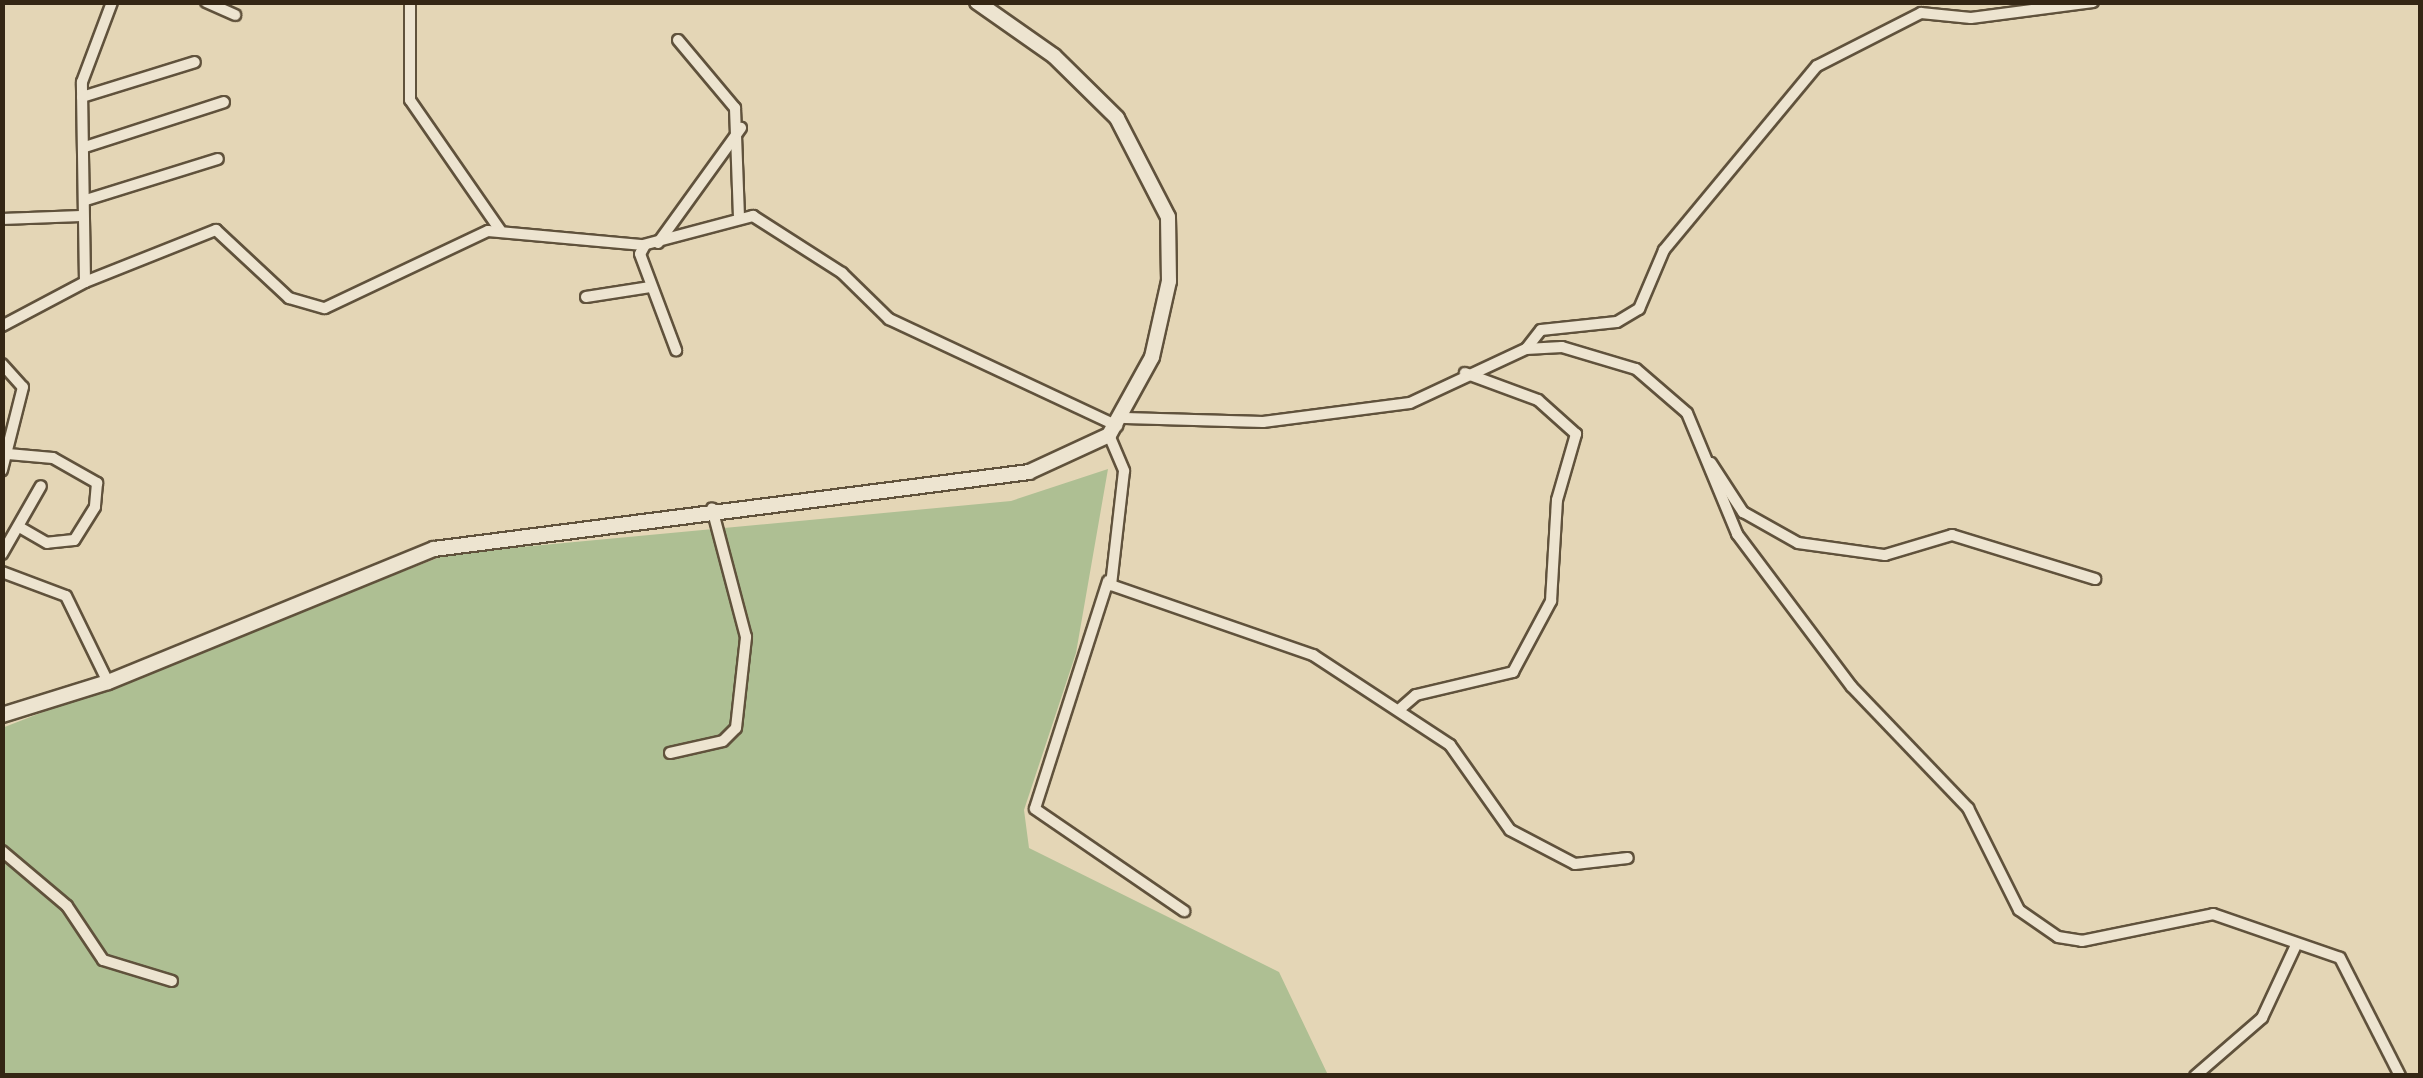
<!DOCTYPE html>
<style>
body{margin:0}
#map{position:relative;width:2423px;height:1078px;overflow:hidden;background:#e4d6b6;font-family:Alegreya,serif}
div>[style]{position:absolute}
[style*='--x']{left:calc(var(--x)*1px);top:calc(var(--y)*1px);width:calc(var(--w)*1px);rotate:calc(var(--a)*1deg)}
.green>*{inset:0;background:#aebf93}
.roads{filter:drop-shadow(2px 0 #60523c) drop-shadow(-2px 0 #60523c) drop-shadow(0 2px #60523c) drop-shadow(0 -2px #60523c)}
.street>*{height:10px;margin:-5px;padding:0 5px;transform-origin:5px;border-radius:5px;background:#ede4d0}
.secondary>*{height:14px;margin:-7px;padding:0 7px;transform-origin:7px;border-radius:7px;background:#ede4d0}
span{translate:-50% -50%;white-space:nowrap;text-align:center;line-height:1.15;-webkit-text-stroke:8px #ede4d0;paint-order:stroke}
.frame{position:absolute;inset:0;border:5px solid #342614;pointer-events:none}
</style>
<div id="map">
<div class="green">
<div style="clip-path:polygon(1108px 469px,1076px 653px,1024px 810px,1029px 848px,1279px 972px,1328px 1075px,3px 1075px,2px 728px,448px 554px,1011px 501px)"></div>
</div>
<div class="roads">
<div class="street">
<div style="--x:206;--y:2;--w:32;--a:24"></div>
<div style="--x:410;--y:2;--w:98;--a:90"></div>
<div style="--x:410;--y:100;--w:158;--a:55.3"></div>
<div style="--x:678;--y:40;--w:89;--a:50"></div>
<div style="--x:735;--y:108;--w:107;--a:87.9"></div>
<div style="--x:82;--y:97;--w:118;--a:-17.2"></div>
<div style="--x:85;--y:147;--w:146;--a:-17.9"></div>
<div style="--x:86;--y:200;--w:138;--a:-17.3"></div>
<div style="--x:2;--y:219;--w:79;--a:-2.2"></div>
<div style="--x:658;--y:243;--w:142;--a:-54.2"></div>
<div style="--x:645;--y:245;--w:10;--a:119"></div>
<div style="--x:640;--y:254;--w:103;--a:69.4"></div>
<div style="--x:85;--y:282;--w:141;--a:-21.7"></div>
<div style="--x:216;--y:230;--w:100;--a:43"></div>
<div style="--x:289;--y:298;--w:37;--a:16"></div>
<div style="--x:325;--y:308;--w:180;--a:-25.3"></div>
<div style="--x:488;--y:231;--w:156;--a:5.2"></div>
<div style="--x:643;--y:245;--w:114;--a:-14.8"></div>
<div style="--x:753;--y:216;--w:106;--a:32.6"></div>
<div style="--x:842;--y:273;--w:66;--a:44.4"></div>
<div style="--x:889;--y:319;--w:252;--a:25.1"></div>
<div style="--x:586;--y:297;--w:65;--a:-8.9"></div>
<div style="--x:2;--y:326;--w:94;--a:-27.9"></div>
<div style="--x:85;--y:282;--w:200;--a:-90.9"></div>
<div style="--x:82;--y:82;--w:85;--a:-69.4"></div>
<div style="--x:1526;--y:349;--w:24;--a:-52"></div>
<div style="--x:1541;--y:330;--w:76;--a:-6"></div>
<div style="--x:1617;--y:322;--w:26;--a:-31"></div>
<div style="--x:1639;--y:309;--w:64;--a:-67"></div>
<div style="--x:1664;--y:250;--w:239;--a:-50.3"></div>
<div style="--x:1817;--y:66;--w:117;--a:-27"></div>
<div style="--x:1921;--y:13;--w:50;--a:5.7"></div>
<div style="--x:1971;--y:18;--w:123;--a:-7.5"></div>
<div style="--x:2;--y:364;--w:31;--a:48"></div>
<div style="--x:23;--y:387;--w:86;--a:104.2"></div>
<div style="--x:1125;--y:418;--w:138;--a:1.7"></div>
<div style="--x:1263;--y:422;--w:148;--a:-7.4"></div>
<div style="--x:1410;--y:403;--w:128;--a:-25"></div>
<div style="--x:1526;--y:349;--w:36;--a:-3"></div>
<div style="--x:1562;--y:347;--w:77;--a:16.6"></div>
<div style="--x:1636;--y:369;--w:67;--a:40.8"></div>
<div style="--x:1687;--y:413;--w:131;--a:67.5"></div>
<div style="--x:1737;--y:534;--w:191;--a:53.1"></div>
<div style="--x:1852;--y:687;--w:168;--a:46.2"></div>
<div style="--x:1968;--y:808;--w:114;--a:63.4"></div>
<div style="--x:2019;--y:910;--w:47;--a:34.7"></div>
<div style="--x:2058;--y:937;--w:24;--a:9"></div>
<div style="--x:2082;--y:941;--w:134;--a:-11.6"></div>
<div style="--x:2213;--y:914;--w:134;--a:19.1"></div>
<div style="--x:2340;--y:958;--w:132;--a:63"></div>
<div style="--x:1109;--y:435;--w:39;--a:67"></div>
<div style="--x:1124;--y:471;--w:115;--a:96.5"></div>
<div style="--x:1111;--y:585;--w:214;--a:19.1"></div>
<div style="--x:1313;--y:655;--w:164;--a:33.3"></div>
<div style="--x:1450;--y:745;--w:104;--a:54.8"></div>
<div style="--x:1510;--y:830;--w:73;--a:27.6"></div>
<div style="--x:1575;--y:864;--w:53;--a:-6.5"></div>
<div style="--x:8;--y:454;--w:45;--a:5.1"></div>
<div style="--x:53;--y:458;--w:51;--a:29.6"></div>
<div style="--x:97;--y:483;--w:24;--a:95"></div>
<div style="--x:95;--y:507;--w:39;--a:122"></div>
<div style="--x:74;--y:540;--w:27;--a:174"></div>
<div style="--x:47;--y:543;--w:32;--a:-150"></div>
<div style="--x:1711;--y:463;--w:59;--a:56.9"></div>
<div style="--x:1743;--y:512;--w:63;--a:29.4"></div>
<div style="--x:1798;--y:543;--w:88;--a:7.9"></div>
<div style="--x:1885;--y:555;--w:70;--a:-16.6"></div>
<div style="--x:1952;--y:535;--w:150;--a:17.1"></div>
<div style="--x:2;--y:554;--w:78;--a:-60.2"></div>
<div style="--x:2;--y:572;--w:68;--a:20.6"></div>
<div style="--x:66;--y:596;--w:96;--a:64"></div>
<div style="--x:1108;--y:581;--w:239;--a:107.8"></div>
<div style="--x:1035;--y:809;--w:181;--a:34.4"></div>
<div style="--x:1401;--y:708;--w:20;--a:-41"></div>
<div style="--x:1416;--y:695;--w:100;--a:-13.3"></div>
<div style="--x:1513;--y:672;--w:81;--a:-61.8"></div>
<div style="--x:1551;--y:601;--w:101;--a:-86.6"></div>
<div style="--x:1557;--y:500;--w:69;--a:-73.9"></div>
<div style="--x:1576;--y:434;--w:51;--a:-138.2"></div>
<div style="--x:1538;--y:400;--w:78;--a:-159.7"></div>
<div style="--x:670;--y:753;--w:54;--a:-12.8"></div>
<div style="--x:723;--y:741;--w:18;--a:-45"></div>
<div style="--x:736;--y:728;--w:92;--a:-83.7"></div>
<div style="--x:746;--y:637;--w:133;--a:-104.8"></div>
<div style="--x:2;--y:851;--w:85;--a:40.2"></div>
<div style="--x:67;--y:906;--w:65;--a:56.3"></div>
<div style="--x:103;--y:960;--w:72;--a:16.9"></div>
<div style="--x:2195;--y:1076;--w:89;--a:-40.9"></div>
<div style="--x:2262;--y:1018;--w:81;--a:-65"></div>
</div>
<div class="secondary">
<div style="--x:2;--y:715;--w:111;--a:-17.3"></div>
<div style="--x:108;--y:682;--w:352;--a:-22.2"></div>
<div style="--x:434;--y:549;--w:600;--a:-7.37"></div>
<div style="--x:1029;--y:472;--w:88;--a:-24.8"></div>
<div style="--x:1109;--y:435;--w:89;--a:-61.1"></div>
<div style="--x:1152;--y:357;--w:78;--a:-77.4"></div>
<div style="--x:1169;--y:281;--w:64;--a:-90.9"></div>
<div style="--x:1168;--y:217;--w:111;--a:-117.3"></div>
<div style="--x:1117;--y:118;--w:88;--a:-135.5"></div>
<div style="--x:1054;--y:56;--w:94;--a:-145"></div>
</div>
</div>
<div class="frame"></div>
</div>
